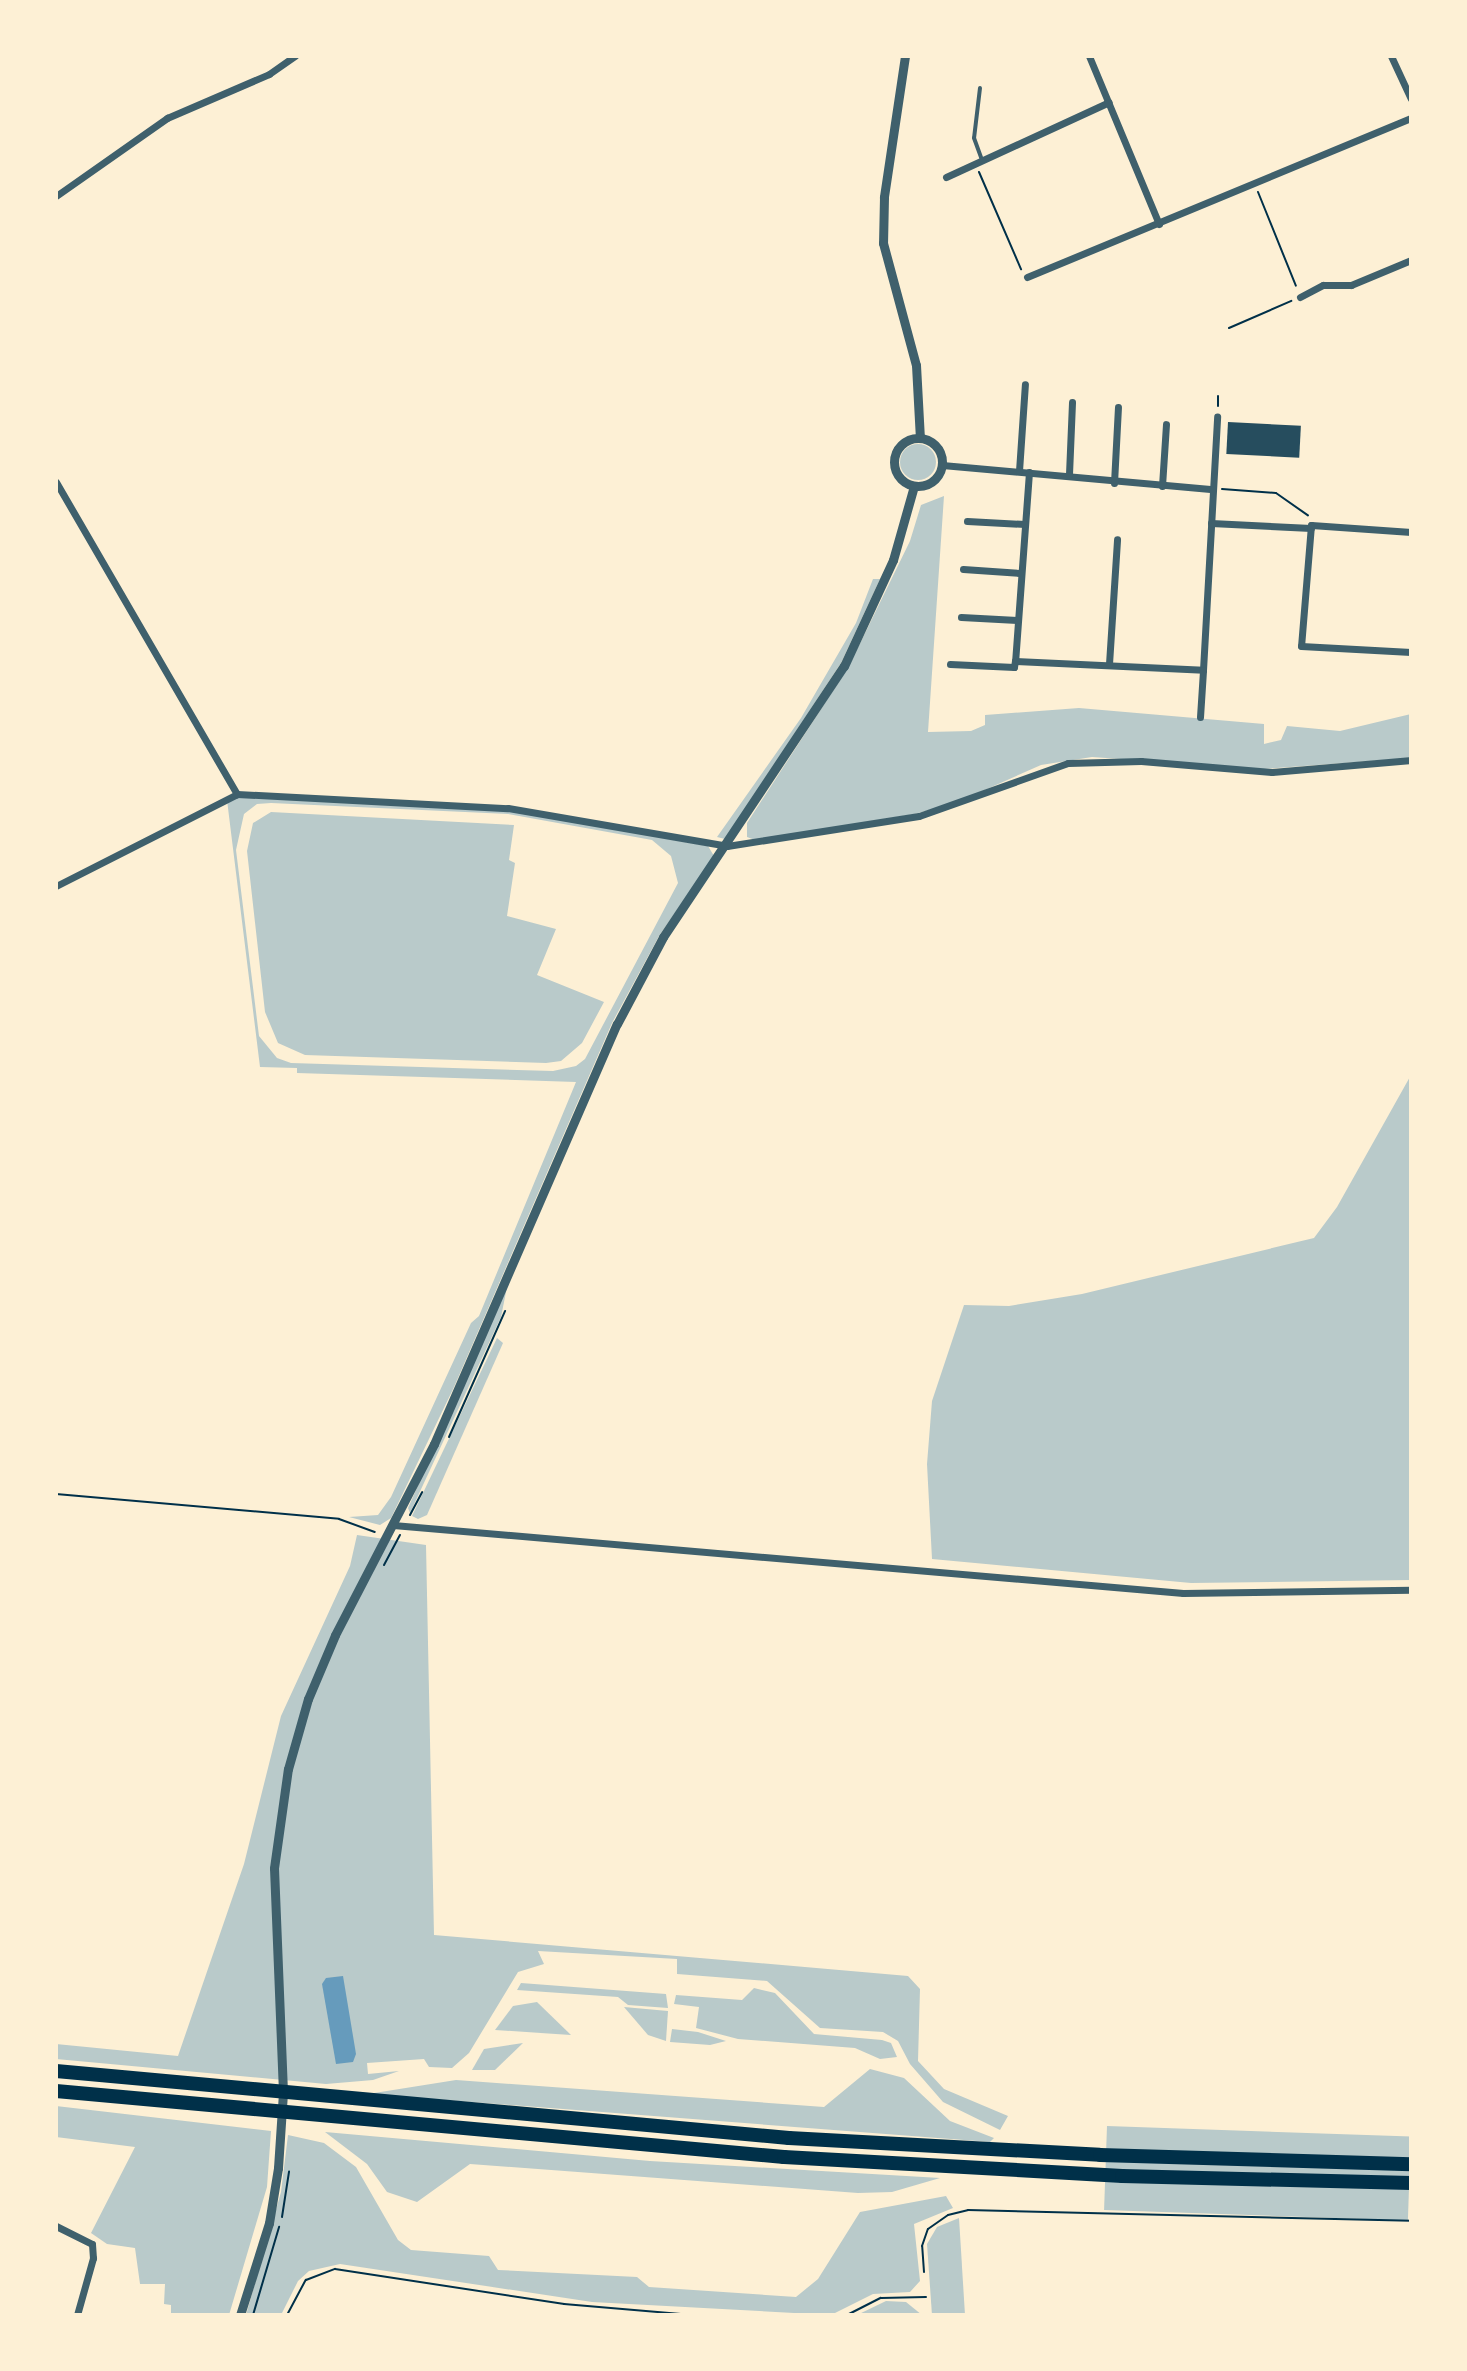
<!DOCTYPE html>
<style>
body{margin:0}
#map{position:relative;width:1467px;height:2371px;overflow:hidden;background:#fdf0d5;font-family:Helvetica,sans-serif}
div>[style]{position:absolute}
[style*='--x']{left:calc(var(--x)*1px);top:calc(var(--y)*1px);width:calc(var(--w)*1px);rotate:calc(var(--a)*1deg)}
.green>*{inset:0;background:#b9caca;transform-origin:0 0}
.round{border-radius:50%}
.water>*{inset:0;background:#669bbc}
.building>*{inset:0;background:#264d5e;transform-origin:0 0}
.path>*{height:2px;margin:-1px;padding:0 1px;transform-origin:1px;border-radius:1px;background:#003049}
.service>*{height:4px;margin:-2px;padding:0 2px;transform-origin:2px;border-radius:2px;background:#3f606c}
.minor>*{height:7px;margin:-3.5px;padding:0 3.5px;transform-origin:3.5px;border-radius:3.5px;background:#3f606c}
.tertiary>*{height:9px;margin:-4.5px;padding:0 4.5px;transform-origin:4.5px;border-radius:4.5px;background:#3f606c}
.tertiary>.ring{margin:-4.5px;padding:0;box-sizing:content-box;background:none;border:9px solid #3f606c;border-radius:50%}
.motorway>*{height:14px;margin:-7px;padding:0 7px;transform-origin:7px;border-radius:7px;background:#003049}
span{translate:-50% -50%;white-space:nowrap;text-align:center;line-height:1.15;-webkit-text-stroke:6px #fdf0d5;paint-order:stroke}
.frame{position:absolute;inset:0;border:58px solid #fdf0d5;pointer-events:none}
</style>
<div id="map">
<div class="green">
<div class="round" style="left:900px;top:444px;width:36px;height:36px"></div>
<div style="clip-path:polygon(944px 496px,928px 732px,971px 731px,985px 725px,985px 715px,1079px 708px,1264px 724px,1264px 744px,1281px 740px,1287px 726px,1340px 731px,1411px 714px,1411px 758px,1264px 769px,1092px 757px,1041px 765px,960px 801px,915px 814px,755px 840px,747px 837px,747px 823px,849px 666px,910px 541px,921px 505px)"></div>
<div style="clip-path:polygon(873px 579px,880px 579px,841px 663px,725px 839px,717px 837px,801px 718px,856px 623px)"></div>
<div style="clip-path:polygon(evenodd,237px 797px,509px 811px,708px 846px,714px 856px,659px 936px,612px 1023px,454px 1387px,391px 1518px,380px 1525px,349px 1517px,378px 1515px,391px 1497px,471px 1323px,479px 1316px,576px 1082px,297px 1073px,297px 1068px,260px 1067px,227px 800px,237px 797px,271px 803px,508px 814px,652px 840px,671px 856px,678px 883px,585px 1059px,576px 1066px,553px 1071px,291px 1063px,277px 1058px,259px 1036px,236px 850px,244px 814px,257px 804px,271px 803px)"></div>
<div style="clip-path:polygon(271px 812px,514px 825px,509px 860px,515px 863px,507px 916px,556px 929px,537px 975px,604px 1002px,582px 1043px,561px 1061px,546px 1063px,305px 1055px,278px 1043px,265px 1012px,247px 851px,253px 823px)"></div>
<div style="clip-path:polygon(1411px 1075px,1411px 1580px,1191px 1583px,932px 1559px,927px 1464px,932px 1401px,964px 1305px,1009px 1306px,1082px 1294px,1314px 1238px,1337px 1207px)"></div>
<div style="clip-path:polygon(507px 1287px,501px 1317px,410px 1513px,408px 1508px)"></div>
<div style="clip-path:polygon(497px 1338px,503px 1343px,427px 1515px,418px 1519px,412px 1516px)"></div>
<div style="clip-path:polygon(357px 1535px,426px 1545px,434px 1935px,908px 1976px,920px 1989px,918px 2061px,944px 2089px,1008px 2116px,1000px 2130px,943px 2102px,910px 2064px,898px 2041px,883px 2032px,820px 2028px,767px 1981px,677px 1974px,677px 1959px,538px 1951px,544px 1964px,518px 1972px,469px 2053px,452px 2068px,429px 2067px,424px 2059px,367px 2063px,368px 2074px,399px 2071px,373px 2080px,326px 2084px,56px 2059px,56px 2044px,178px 2056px,244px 1864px,281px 1716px,350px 1566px)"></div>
<div style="clip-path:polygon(521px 1983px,666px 1994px,668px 2008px,628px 2005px,618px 1997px,517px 1990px)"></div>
<div style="clip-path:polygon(754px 1988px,775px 1993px,814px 2034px,882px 2040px,891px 2043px,897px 2057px,880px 2059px,855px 2048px,738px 2039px,696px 2028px,699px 2007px,674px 2004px,676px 1995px,742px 2000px)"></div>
<div style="clip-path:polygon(537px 2002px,571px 2035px,495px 2030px,513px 2006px)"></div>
<div style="clip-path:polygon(624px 2007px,668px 2011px,666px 2041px,648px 2035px)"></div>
<div style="clip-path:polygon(672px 2029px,698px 2032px,726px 2041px,710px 2045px,670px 2042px)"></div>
<div style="clip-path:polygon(523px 2043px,495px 2070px,472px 2070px,484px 2049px)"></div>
<div style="clip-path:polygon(870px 2069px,904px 2078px,950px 2121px,994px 2138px,990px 2142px,368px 2094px,456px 2080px,824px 2107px)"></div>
<div style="clip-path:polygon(56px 2106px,271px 2131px,267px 2187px,229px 2315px,171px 2315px,171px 2305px,164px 2304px,165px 2284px,140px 2284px,135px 2248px,107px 2244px,91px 2233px,135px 2147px,56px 2137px)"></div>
<div style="left:1107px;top:2126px;width:304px;height:84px;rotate:2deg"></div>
<div style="clip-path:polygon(325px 2132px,650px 2161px,940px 2178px,892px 2192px,858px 2193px,470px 2164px,417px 2202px,387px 2192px,367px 2164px)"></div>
<div style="clip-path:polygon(288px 2135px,324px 2143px,356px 2167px,398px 2240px,411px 2250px,489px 2256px,498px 2270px,637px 2277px,649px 2287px,796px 2297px,818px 2279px,860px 2212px,946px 2196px,953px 2208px,914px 2224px,920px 2281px,910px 2292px,873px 2294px,831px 2315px,592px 2302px,340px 2264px,309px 2271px,298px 2281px,281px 2315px,246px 2315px,281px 2192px)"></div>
<div style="clip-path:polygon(959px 2218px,965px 2315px,932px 2315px,927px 2244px,937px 2227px)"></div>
<div style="clip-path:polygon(886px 2301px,906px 2302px,922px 2315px,857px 2315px)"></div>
</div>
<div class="water">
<div style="clip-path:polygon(343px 1976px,356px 2054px,353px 2062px,336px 2064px,322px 1984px,326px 1978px)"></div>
</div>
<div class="building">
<div style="left:1228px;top:422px;width:73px;height:32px;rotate:3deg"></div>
</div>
<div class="path">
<div style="--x:979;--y:172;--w:106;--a:66.6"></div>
<div style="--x:1258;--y:192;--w:101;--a:68"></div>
<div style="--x:1229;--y:328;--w:68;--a:-23.5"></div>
<div style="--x:1218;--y:406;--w:10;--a:-90"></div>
<div style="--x:1222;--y:489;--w:54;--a:4.2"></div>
<div style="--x:1276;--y:493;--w:39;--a:35"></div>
<div style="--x:449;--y:1437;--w:138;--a:-66"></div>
<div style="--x:56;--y:1494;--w:284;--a:5"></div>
<div style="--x:339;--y:1519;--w:38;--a:20"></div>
<div style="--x:410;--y:1515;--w:26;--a:-62"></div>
<div style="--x:384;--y:1565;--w:34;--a:-62"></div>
<div style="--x:282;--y:2217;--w:46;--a:-81.2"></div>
<div style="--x:924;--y:2272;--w:26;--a:-94"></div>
<div style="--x:922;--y:2246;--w:18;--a:-71"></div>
<div style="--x:928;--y:2229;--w:24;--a:-35"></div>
<div style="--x:948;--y:2215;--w:21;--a:-14"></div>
<div style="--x:968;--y:2210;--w:443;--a:1.4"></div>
<div style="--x:253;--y:2315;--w:92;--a:-73.5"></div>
<div style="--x:287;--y:2315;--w:40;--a:-62"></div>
<div style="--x:306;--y:2280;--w:31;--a:-21"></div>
<div style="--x:335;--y:2269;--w:232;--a:8.7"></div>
<div style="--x:564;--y:2304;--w:129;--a:4.9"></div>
<div style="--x:847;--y:2315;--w:38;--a:-27"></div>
<div style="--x:881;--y:2298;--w:45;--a:-1.3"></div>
</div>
<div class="service">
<div style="--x:980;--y:88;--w:50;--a:96.8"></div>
<div style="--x:974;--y:138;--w:23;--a:70"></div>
</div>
<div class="minor">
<div style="--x:1089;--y:56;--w:182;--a:67.4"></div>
<div style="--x:1391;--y:56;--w:47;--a:65.1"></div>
<div style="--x:946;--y:177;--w:179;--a:-24.7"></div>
<div style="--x:56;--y:196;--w:136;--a:-35.1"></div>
<div style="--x:167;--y:118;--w:111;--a:-23.3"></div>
<div style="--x:269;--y:74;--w:32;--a:-35"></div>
<div style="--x:1027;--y:277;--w:416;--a:-22.5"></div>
<div style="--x:1300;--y:297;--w:26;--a:-28"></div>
<div style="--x:1323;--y:285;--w:28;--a:0"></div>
<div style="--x:1351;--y:285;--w:65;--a:-22.6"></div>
<div style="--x:942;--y:465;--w:272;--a:5.1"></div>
<div style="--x:1019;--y:471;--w:87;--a:-86.1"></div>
<div style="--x:1029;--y:472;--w:190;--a:94.2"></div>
<div style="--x:1015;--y:661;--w:188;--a:2.7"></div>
<div style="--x:1203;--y:670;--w:254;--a:-86.8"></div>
<div style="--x:1069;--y:474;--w:72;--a:-87.6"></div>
<div style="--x:56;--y:482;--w:361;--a:59.9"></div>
<div style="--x:1114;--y:483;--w:76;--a:-87"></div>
<div style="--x:1162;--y:486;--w:62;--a:-86.3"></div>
<div style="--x:967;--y:521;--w:58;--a:3"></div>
<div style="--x:1211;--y:523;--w:100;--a:2.9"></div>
<div style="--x:1411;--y:532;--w:100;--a:-176"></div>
<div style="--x:1311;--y:525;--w:121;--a:94.7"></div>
<div style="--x:1301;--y:646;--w:110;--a:3.1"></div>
<div style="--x:963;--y:569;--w:57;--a:4"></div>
<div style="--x:961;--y:617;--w:56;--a:3.1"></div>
<div style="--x:950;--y:664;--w:64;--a:2.7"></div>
<div style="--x:1014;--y:667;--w:6;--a:-81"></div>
<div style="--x:1109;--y:664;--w:125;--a:-86.3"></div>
<div style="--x:1200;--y:717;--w:47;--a:-86.3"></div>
<div style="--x:56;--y:886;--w:203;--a:-26.9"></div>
<div style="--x:237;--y:794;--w:271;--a:3"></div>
<div style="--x:508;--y:808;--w:222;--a:9.8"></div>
<div style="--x:727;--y:846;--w:194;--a:-8.9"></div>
<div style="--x:919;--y:816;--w:158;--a:-19.6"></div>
<div style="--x:1068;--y:763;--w:73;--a:-1.6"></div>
<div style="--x:1141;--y:761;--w:131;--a:4.8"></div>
<div style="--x:1272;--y:772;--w:140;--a:-4.9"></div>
<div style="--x:393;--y:1525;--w:793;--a:4.92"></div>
<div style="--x:1183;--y:1593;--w:228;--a:-0.8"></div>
<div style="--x:56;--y:2226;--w:40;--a:26.6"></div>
<div style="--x:92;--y:2244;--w:14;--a:86"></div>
<div style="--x:93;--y:2258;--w:59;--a:105.7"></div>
</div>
<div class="tertiary">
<div style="--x:905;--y:56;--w:143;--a:98.5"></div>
<div style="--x:884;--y:197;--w:46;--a:91.2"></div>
<div style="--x:883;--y:243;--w:126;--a:74.9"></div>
<div style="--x:916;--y:365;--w:73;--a:86.9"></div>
<div class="ring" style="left:894px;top:438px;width:39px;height:39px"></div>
<div style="--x:240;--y:2315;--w:96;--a:-72.5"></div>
<div style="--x:269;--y:2223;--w:56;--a:-80.7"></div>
<div style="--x:278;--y:2168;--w:76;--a:-86.2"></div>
<div style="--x:283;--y:2092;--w:224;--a:-92.3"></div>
<div style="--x:274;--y:1868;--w:100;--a:-82"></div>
<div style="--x:288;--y:1769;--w:73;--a:-74.1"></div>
<div style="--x:308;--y:1699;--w:69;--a:-67.1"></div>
<div style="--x:335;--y:1635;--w:215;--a:-62.6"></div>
<div style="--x:434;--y:1444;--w:458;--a:-66.5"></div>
<div style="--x:617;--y:1024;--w:98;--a:-62.1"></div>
<div style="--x:663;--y:937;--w:326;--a:-56.3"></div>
<div style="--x:844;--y:666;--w:117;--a:-65.2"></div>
<div style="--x:893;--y:560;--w:77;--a:-74.2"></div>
</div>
<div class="motorway">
<div style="--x:56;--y:2071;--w:736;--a:5.22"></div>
<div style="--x:789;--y:2138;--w:311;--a:3.1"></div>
<div style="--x:1100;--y:2155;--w:311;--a:1.7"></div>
<div style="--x:56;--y:2091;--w:731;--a:5.18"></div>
<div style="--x:784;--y:2157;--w:339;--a:3.2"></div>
<div style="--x:1122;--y:2176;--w:289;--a:1.4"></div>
</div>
<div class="frame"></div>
</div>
